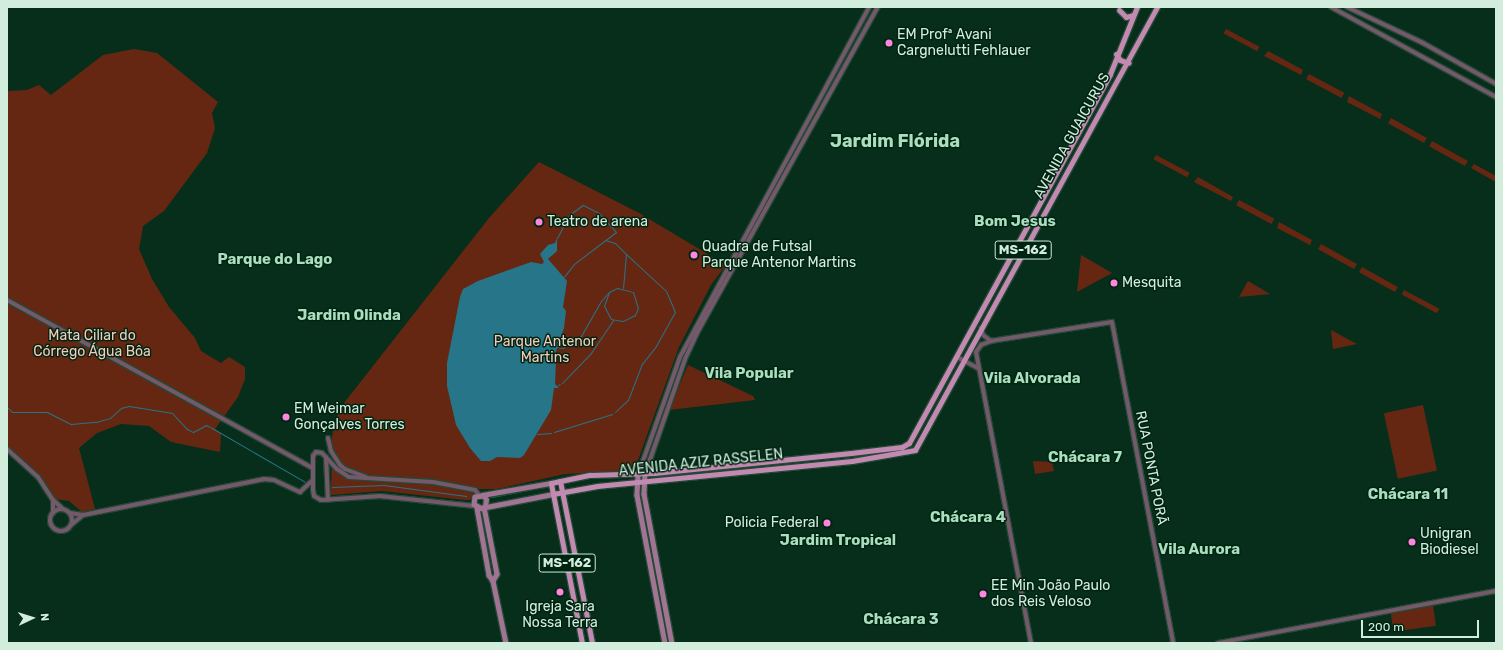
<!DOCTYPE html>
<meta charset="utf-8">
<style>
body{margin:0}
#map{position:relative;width:1503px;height:650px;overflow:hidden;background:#072e1b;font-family:Rubik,sans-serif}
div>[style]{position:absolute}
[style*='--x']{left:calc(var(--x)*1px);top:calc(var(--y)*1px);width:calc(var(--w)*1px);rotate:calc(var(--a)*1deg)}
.green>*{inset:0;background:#662712;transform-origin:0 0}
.water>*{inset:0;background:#277589}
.stream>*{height:1px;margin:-0.5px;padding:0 0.5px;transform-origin:0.5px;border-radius:0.5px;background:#277589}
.roads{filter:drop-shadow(1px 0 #244936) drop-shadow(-1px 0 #244936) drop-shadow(0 1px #244936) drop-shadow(0 -1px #244936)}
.tertiary>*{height:4px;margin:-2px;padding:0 2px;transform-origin:2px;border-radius:2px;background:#74596b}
.tertiary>.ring{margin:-2px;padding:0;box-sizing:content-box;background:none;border:4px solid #74596b;border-radius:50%}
.secondary>*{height:4.5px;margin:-2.25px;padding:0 2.25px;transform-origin:2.25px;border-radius:2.25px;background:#a07492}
.primary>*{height:5px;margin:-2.5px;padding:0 2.5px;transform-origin:2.5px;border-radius:2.5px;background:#c28ab1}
.dots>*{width:11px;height:11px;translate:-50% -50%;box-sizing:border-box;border:2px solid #002412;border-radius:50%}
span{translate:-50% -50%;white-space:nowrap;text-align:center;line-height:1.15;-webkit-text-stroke:3px #002412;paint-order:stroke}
.shield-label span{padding:1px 3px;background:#002412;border:1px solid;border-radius:3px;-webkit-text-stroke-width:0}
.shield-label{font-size:13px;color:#d3eddd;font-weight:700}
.poi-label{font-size:14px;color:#d3eddd}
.left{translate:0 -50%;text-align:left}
.right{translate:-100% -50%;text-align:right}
.street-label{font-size:14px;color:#d3eddd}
.park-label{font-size:14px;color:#f6cbbe}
.neighbourhood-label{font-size:15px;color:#aadebf;font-weight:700}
.district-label{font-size:18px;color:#aadebf;font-weight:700}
.frame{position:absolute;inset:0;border:8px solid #d3eddd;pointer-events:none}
.north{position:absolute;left:12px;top:598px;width:40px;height:40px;-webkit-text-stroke:3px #002412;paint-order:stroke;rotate:86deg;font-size:11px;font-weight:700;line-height:16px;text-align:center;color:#d3eddd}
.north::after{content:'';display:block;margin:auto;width:14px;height:18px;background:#d3eddd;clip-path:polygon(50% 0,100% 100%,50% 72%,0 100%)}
.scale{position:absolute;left:1361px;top:620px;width:118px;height:18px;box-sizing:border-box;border:2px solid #d3eddd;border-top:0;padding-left:5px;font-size:12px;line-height:14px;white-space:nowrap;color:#d3eddd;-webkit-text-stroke:3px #002412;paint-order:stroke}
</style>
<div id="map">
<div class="green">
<div style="left:1226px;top:29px;width:38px;height:5px;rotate:28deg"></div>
<div style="clip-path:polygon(134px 49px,157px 53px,218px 102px,212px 113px,215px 128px,207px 153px,164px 211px,143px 226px,139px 249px,152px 279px,169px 307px,195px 338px,201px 351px,221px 363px,229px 357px,245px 367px,245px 379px,238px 397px,215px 429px,221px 433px,220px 452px,171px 442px,149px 426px,121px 424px,97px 433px,79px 448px,95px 509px,82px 512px,69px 501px,55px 499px,40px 476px,7px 445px,7px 91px,27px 90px,39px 85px,51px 95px,103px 55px)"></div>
<div style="clip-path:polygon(1268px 51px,1303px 70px,1301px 75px,1264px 56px)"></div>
<div style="left:1309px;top:74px;width:40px;height:6px;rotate:28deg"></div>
<div style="clip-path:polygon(1349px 96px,1382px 114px,1380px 119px,1347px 102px)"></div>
<div style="left:1391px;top:118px;width:41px;height:6px;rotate:29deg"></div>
<div style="left:1432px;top:141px;width:41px;height:6px;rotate:29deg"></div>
<div style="left:1156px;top:155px;width:38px;height:5px;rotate:28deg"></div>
<div style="clip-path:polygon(539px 162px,639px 213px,726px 265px,711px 285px,679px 347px,634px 471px,565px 474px,497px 489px,475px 489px,473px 490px,476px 493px,470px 500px,465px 500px,382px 491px,331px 495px,332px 437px,335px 420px,344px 403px,489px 218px)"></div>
<div style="clip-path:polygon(1474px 164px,1496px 176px,1496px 182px,1471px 168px)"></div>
<div style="clip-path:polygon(1198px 177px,1233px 197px,1231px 201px,1194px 182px)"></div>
<div style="left:1239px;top:200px;width:40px;height:6px;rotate:28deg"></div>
<div style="clip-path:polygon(1279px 222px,1312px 240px,1310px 245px,1277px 228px)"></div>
<div style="left:1321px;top:244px;width:41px;height:6px;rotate:29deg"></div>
<div style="clip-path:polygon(1081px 255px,1112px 273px,1077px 292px)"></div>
<div style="left:1362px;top:267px;width:41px;height:6px;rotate:29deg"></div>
<div style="clip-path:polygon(1248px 281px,1270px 294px,1239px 297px)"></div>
<div style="left:1404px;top:290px;width:40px;height:5px;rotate:28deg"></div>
<div style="clip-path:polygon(1331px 330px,1357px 344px,1333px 349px)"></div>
<div style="clip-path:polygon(688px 365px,753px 396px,755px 400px,669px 410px)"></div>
<div style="left:1423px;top:405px;width:67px;height:40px;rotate:78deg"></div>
<div style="clip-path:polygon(1033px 461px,1052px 462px,1054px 471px,1035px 474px)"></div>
<div style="left:1433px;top:605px;width:21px;height:43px;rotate:82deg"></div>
</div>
<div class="water">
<div style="clip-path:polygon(557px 238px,557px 251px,548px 259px,567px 281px,563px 307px,566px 311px,564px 328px,554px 357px,556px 361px,555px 384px,559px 388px,554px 388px,551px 410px,524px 455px,520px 458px,497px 457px,490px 461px,481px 461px,470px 448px,456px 425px,447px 386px,447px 363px,460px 297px,463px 289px,478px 281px,531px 262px,542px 264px,544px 262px,540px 254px,548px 245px,555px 243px)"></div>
</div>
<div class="stream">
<div style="--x:557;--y:238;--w:26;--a:-62"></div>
<div style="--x:569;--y:215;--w:17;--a:-36"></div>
<div style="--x:583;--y:205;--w:18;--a:27"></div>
<div style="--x:599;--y:213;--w:25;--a:48"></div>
<div style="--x:616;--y:232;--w:53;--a:142.7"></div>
<div style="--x:574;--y:264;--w:16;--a:128"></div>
<div style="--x:605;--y:240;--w:10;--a:17"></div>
<div style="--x:615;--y:243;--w:16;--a:45"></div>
<div style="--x:626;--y:254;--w:34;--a:95"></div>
<div style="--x:557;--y:347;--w:6;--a:9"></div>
<div style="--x:563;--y:348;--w:22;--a:-34"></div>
<div style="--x:581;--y:336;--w:40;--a:-60.3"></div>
<div style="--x:601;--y:301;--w:12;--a:-48"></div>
<div style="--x:609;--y:292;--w:9;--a:-27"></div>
<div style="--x:617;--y:288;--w:16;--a:14"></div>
<div style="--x:633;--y:292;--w:17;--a:73"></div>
<div style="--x:638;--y:308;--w:8;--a:113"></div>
<div style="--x:635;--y:315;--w:13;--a:153"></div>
<div style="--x:623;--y:321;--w:12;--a:-171"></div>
<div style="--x:611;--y:319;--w:15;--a:-118"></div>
<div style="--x:604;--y:306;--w:15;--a:-70"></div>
<div style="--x:562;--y:383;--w:42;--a:-46"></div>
<div style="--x:591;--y:353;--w:40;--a:-56"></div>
<div style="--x:558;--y:385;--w:2;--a:-27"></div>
<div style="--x:7;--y:407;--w:7;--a:45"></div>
<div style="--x:12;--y:412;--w:35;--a:0"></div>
<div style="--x:47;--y:412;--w:27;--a:27"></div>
<div style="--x:71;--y:424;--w:25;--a:-5"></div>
<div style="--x:96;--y:422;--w:15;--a:-16"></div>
<div style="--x:110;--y:418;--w:15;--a:-42"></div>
<div style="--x:121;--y:408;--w:8;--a:-14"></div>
<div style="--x:129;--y:406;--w:44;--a:9.2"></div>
<div style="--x:172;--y:413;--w:22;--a:47"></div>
<div style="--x:187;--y:429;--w:7;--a:27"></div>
<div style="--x:193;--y:432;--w:15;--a:-28"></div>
<div style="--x:206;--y:425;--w:7;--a:27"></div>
<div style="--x:212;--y:428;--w:110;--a:30.1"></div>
<div style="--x:615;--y:412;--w:18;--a:-43"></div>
<div style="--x:628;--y:400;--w:39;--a:-69"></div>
<div style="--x:642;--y:364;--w:23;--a:-52"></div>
<div style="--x:656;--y:346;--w:39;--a:-61"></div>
<div style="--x:675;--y:312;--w:23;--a:-113"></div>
<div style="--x:666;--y:291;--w:54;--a:-137.2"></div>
<div style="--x:554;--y:432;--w:61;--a:-17.2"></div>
<div style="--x:537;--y:434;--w:14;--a:-4"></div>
<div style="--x:603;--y:477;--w:27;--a:0"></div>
<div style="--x:332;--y:487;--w:52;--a:-2.2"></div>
<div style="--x:384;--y:485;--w:83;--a:7.6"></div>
<div style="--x:492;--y:497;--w:46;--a:-11.3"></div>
</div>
<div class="roads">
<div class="tertiary">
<div style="--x:1331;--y:7;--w:188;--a:28.6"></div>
<div style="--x:1347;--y:7;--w:84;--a:25.3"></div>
<div style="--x:1423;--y:43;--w:84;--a:29.3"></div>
<div style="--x:7;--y:300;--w:347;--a:28.8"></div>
<div style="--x:981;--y:328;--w:7;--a:74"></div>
<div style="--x:983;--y:335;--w:10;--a:37"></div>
<div style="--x:957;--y:357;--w:24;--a:28"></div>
<div style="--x:328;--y:438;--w:13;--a:77"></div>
<div style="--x:331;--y:451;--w:17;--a:57"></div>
<div style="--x:340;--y:465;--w:6;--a:39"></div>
<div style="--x:345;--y:469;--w:22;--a:21"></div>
<div style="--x:7;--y:449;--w:42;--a:42.1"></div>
<div style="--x:38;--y:477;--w:27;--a:57"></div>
<div style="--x:53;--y:500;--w:13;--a:42"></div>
<div style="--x:326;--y:457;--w:43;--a:87.3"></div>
<div style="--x:645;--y:474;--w:122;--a:-70.8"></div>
<div style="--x:685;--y:359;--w:29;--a:-65"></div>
<div style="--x:697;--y:333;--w:373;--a:-61"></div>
<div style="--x:638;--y:475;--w:125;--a:-70.4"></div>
<div style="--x:680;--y:357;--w:398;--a:-61.6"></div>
<div style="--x:475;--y:506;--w:96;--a:-174"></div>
<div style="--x:380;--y:496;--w:59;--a:176.1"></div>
<div style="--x:321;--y:500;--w:8;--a:-150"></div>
<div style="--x:314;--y:496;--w:6;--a:-99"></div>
<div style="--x:313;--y:490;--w:34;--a:-90"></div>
<div style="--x:313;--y:456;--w:5;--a:-53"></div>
<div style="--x:316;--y:452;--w:6;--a:9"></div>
<div style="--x:322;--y:453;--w:22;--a:47"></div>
<div style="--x:337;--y:469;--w:14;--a:34"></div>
<div style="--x:349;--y:477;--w:84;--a:3.4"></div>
<div style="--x:433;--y:482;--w:43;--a:10.8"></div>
<div style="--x:475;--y:490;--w:6;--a:51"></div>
<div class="ring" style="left:50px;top:509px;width:18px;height:18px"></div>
<div style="--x:53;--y:513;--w:13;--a:-90"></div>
<div style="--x:70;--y:513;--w:13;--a:9"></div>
<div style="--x:83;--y:515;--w:185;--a:-11.2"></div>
<div style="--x:264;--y:479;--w:10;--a:6"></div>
<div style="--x:274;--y:480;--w:29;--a:25"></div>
<div style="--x:300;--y:492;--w:16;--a:-43"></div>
<div style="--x:71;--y:525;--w:16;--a:-40"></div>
<div style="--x:1031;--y:643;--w:296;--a:-100.7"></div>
<div style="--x:976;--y:352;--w:9;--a:-54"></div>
<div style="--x:981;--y:345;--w:11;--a:-22"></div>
<div style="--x:991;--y:341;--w:122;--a:-8.9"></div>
<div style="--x:1112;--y:322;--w:327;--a:79.2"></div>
<div style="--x:1218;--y:643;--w:283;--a:-10.6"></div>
</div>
<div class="secondary">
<div style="--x:645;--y:474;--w:20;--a:93"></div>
<div style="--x:644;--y:494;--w:152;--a:79.4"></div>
<div style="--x:638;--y:475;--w:20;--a:93"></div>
<div style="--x:637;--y:495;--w:151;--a:79.3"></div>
<div style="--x:482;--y:495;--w:70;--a:-9.9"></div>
<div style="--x:485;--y:506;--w:6;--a:-81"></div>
<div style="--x:486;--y:500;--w:4;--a:-117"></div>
<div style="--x:484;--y:496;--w:9;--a:174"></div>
<div style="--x:475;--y:497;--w:7;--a:98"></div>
<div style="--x:474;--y:504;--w:8;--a:30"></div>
<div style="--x:481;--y:508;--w:73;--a:-11"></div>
<div style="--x:484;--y:507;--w:68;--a:79"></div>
<div style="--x:497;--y:574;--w:8;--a:120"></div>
<div style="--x:477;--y:508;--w:68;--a:79.8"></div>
<div style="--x:489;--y:575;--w:7;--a:56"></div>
<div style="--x:493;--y:581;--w:63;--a:78.2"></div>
</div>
<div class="primary">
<div style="--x:1119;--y:10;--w:10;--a:45"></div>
<div style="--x:1126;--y:17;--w:7;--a:-16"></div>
<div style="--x:1116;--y:54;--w:7;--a:56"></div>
<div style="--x:1120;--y:60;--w:9;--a:18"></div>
<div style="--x:560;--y:481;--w:165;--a:78.8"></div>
<div style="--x:553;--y:494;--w:45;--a:-10.3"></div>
<div style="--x:597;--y:486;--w:256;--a:-5.6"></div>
<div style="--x:852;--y:461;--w:64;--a:-9.9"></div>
<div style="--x:915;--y:450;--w:505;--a:-61.35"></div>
<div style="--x:582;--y:643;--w:163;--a:-101"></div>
<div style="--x:551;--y:483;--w:40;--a:-12"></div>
<div style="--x:590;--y:475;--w:64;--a:-1.8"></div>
<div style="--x:654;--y:473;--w:198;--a:-5.8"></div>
<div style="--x:851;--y:453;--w:51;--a:-6.7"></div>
<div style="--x:902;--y:447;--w:8;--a:-30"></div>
<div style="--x:909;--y:443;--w:420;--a:-61.4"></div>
<div style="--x:1110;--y:74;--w:72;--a:-68.1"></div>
</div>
</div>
<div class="dots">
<div style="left:889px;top:43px;background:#ff85de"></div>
<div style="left:539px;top:222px;background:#ff85de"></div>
<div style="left:694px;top:255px;background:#ff85de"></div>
<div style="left:1114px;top:283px;background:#ff85de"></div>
<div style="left:286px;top:417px;background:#ff85de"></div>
<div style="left:827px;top:523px;background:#ff85de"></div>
<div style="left:1412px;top:542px;background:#ff85de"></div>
<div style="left:560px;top:592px;background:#ff85de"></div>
<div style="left:983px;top:594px;background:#ff85de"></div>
</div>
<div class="shield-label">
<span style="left:1023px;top:250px">MS-162</span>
<span style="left:567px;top:563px">MS-162</span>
</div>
<div class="poi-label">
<span class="left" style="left:897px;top:43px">EM Profª Avani<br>Cargnelutti Fehlauer</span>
<span class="left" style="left:547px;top:222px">Teatro de arena</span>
<span class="left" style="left:702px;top:255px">Quadra de Futsal<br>Parque Antenor Martins</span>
<span class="left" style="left:1122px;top:283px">Mesquita</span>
<span class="left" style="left:294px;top:417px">EM Weimar<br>Gonçalves Torres</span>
<span class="right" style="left:819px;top:523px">Policia Federal</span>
<span class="left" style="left:1420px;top:542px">Unigran<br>Biodiesel</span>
<span class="left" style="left:991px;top:594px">EE Min João Paulo<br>dos Reis Veloso</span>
<span style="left:560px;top:615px">Igreja Sara<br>Nossa Terra</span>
</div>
<div class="street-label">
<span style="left:1072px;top:136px;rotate:-61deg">AVENIDA GUAICURUS</span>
<span style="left:701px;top:463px;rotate:-6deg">AVENIDA AZIZ RASSELEN</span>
<span style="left:1151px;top:468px;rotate:79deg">RUA PONTA PORÃ</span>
</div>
<div class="park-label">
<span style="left:92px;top:344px">Mata Ciliar do<br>Córrego Água Bôa</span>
<span style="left:545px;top:350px">Parque Antenor<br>Martins</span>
</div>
<div class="neighbourhood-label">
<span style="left:1015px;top:222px">Bom Jesus</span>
<span style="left:275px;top:260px">Parque do Lago</span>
<span style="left:349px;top:316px">Jardim Olinda</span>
<span style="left:749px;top:374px">Vila Popular</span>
<span style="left:1032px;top:379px">Vila Alvorada</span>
<span style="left:1085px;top:458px">Chácara 7</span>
<span style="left:1408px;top:495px">Chácara 11</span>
<span style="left:968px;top:518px">Chácara 4</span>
<span style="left:838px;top:541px">Jardim Tropical</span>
<span style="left:1199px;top:550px">Vila Aurora</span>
<span style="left:901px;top:620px">Chácara 3</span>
</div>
<div class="district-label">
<span style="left:895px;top:141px">Jardim Flórida</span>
</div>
<div class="frame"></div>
<div class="north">N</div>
<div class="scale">200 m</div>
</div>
